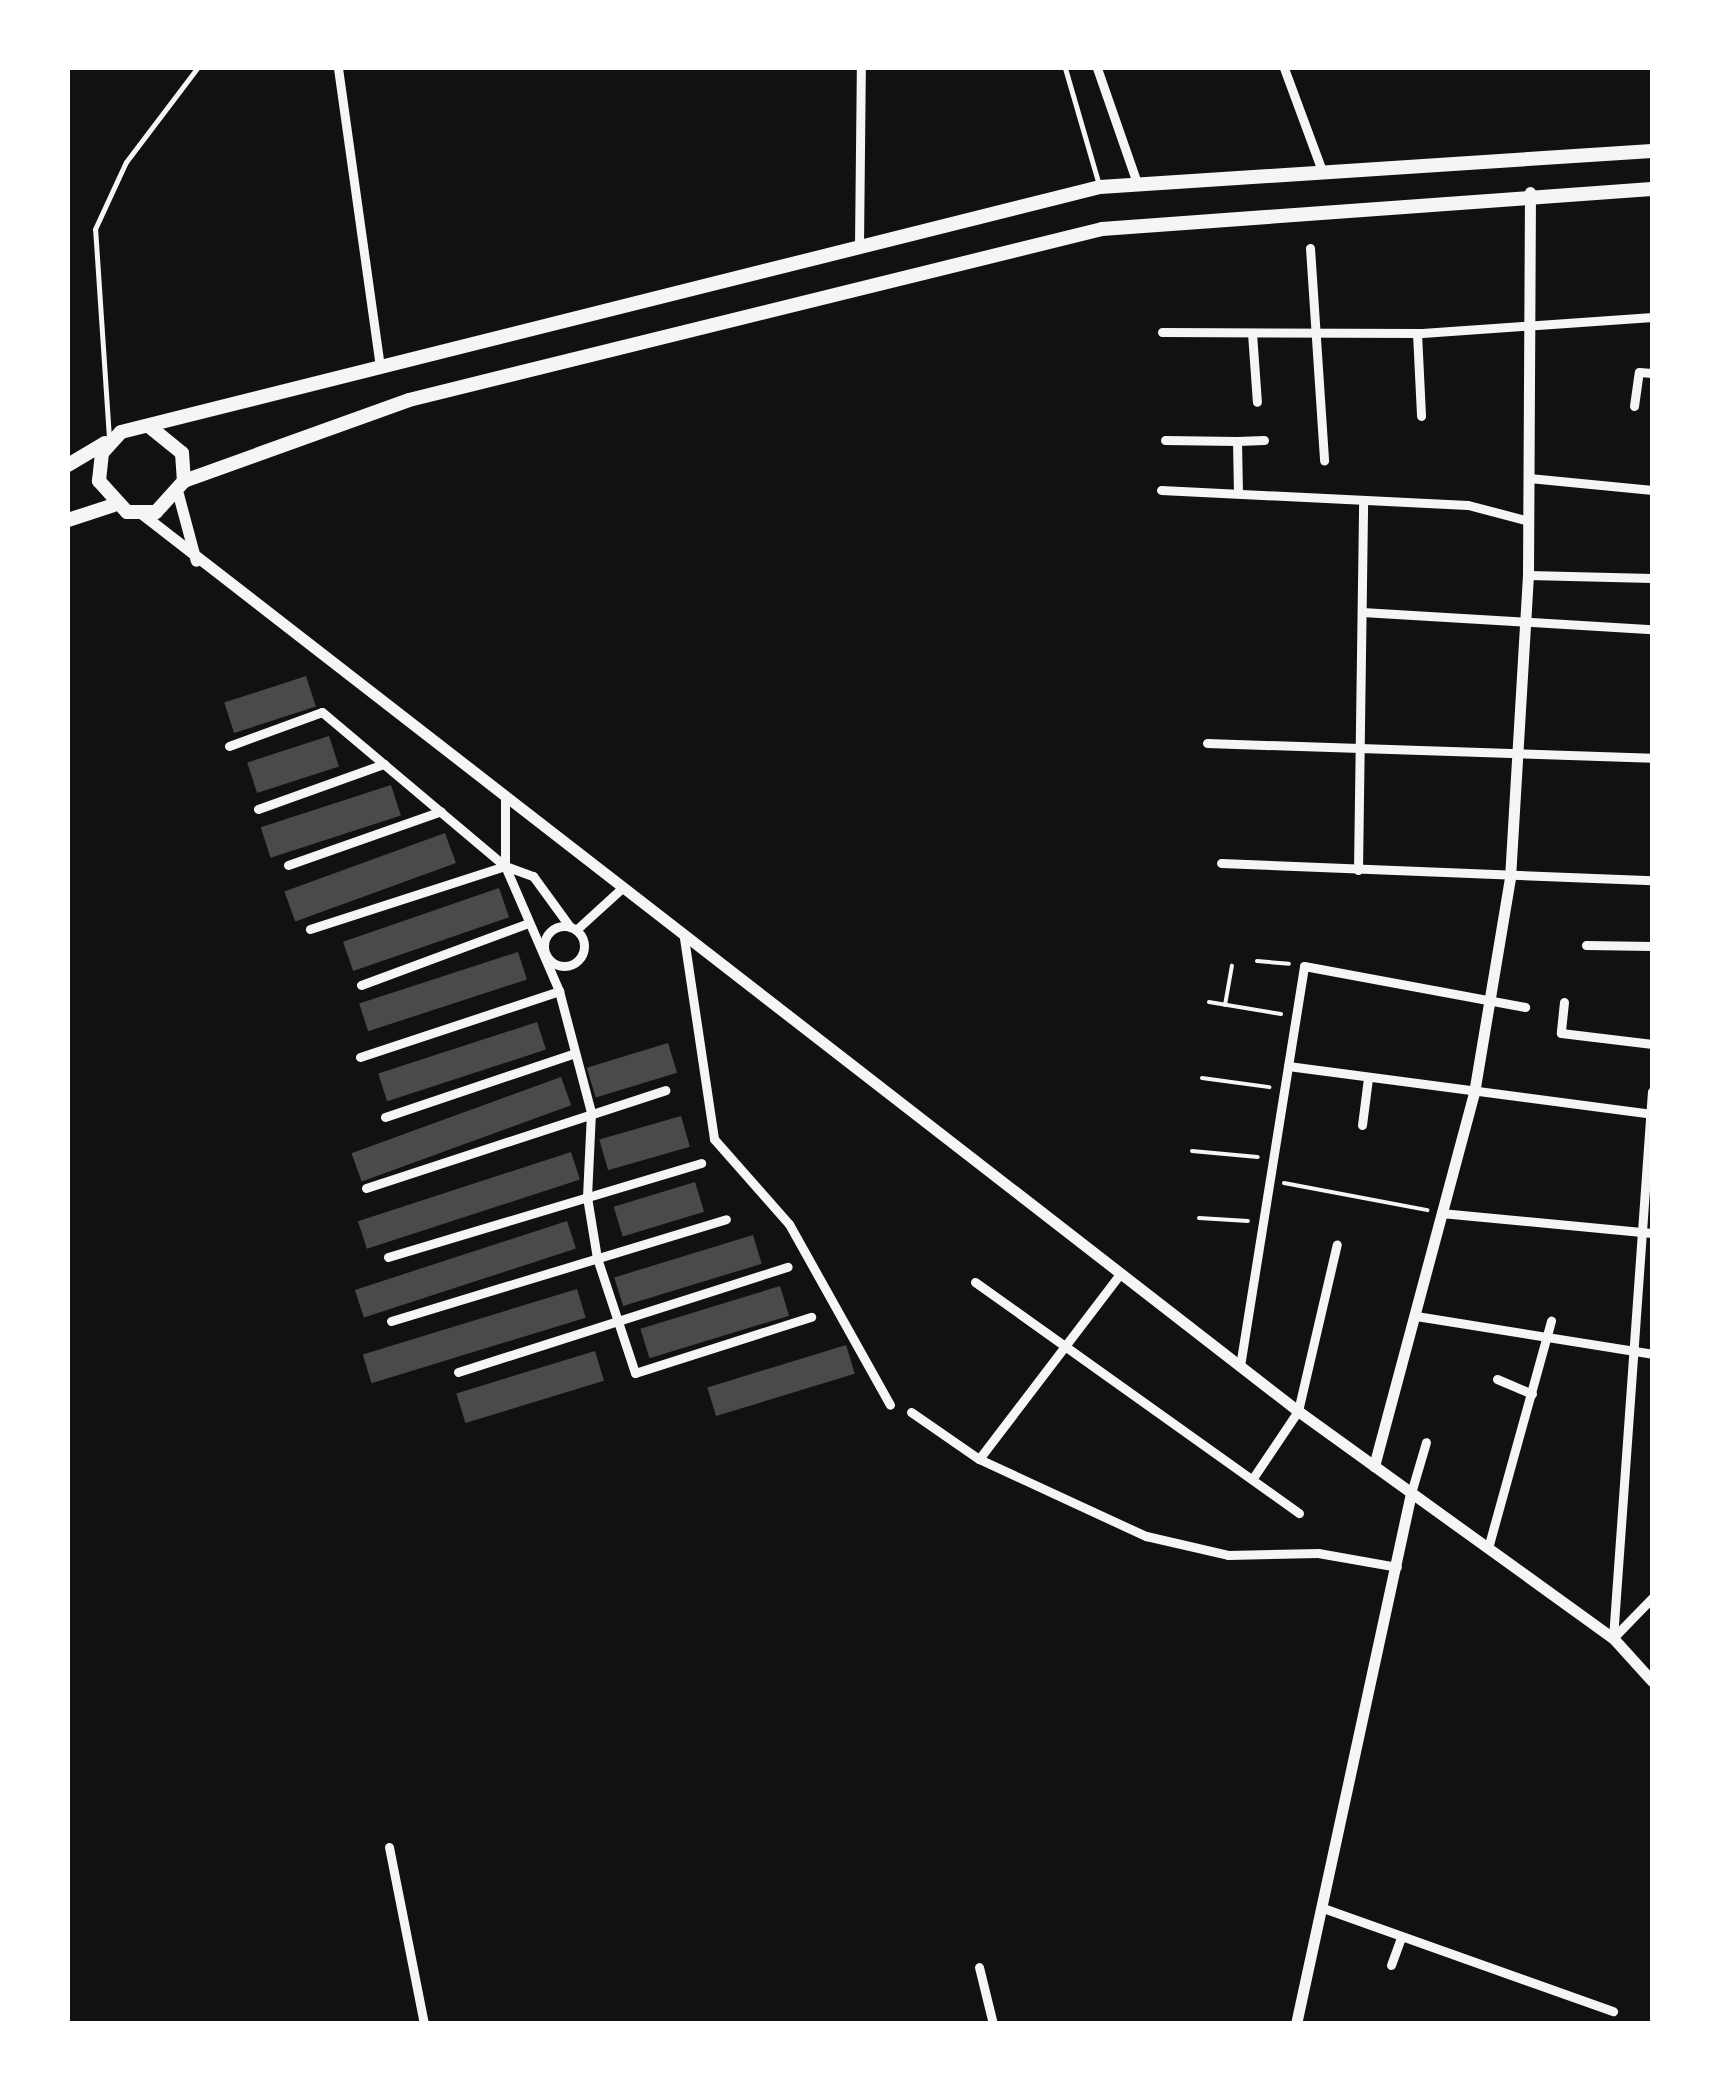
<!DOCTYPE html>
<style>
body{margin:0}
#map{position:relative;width:1720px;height:2091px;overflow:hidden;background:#111;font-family:"DM Sans",sans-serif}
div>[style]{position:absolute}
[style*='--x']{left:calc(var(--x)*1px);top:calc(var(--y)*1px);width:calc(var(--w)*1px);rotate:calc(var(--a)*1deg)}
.building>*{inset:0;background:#4a4a4a;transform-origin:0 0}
.path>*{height:4px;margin:-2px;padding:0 2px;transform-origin:2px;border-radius:2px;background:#f5f5f5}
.service>*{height:5px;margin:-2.5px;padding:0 2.5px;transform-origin:2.5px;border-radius:2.5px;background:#f5f5f5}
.minor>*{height:9px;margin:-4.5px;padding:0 4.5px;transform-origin:4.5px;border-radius:4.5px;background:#f5f5f5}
.minor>.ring{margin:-4.5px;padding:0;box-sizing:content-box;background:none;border:9px solid #f5f5f5;border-radius:50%}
.tertiary>*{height:11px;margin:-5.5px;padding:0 5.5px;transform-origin:5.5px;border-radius:5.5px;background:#f5f5f5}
.primary>*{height:14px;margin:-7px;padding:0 7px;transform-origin:7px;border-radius:7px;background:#f5f5f5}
span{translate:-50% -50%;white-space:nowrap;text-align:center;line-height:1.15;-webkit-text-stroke:10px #fff;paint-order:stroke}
.frame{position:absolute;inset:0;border:70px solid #fff;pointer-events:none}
</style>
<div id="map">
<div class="building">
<div style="left:306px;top:676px;width:32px;height:86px;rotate:72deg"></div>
<div style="left:329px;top:736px;width:32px;height:86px;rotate:72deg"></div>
<div style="left:391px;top:785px;width:32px;height:137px;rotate:72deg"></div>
<div style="left:445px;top:833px;width:32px;height:171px;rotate:70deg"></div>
<div style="left:499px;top:888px;width:31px;height:165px;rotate:71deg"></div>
<div style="left:518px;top:952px;width:29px;height:167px;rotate:72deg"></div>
<div style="left:537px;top:1022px;width:29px;height:167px;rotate:72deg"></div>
<div style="left:668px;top:1043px;width:31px;height:85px;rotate:73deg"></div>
<div style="left:561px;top:1077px;width:30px;height:223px;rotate:70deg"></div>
<div style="left:681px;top:1116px;width:32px;height:85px;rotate:74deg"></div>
<div style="left:571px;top:1152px;width:29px;height:224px;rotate:72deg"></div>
<div style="left:695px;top:1182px;width:31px;height:85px;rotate:73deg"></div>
<div style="left:567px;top:1221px;width:29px;height:223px;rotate:72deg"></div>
<div style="left:753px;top:1235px;width:30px;height:145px;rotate:73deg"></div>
<div style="left:780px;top:1286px;width:31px;height:146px;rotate:73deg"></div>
<div style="left:577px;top:1289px;width:30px;height:224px;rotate:73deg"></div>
<div style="left:846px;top:1345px;width:30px;height:145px;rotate:73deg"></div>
<div style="left:595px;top:1351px;width:31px;height:145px;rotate:73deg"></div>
</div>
<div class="path">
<div style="--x:1652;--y:895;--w:29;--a:90"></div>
<div style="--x:1257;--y:961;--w:32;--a:5"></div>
<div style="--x:1209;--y:1002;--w:73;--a:9.5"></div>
<div style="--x:1225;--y:1005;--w:40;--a:-80"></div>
<div style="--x:1202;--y:1078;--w:68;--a:7.7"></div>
<div style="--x:1192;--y:1151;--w:66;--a:5.2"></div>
<div style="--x:1284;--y:1183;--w:146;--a:10.7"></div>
<div style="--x:1199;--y:1218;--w:49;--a:3.5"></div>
</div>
<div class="service">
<div style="--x:1065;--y:68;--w:122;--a:73.8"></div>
<div style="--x:109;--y:438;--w:209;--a:-93.8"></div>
<div style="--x:95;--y:229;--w:74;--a:-65.2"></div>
<div style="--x:126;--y:162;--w:118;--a:-52.9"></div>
</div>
<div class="minor">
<div style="--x:338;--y:68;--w:303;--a:82"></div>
<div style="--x:1097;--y:68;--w:122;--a:70.8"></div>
<div style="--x:1284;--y:68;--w:107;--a:69.7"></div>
<div style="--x:859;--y:245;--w:177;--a:-89.4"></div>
<div style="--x:1310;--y:248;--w:213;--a:86.2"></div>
<div style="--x:1162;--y:332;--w:260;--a:0.2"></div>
<div style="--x:1422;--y:333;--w:231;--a:-4"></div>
<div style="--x:1252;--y:333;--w:69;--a:85.9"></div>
<div style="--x:1417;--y:333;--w:83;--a:87.2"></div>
<div style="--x:1634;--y:406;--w:34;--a:-82"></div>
<div style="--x:1639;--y:372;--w:13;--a:4"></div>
<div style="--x:1165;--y:440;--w:72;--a:0.8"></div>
<div style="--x:1237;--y:441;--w:51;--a:88.9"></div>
<div style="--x:1237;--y:441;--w:27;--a:-2"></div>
<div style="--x:1529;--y:478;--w:124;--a:5.6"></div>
<div style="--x:1161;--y:490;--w:307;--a:2.8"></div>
<div style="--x:1468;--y:505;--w:63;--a:14.7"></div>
<div style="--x:1528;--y:575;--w:124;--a:1.4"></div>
<div style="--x:1362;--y:612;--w:290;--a:3.4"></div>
<div style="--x:1207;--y:743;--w:445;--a:1.9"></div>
<div style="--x:229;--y:746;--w:99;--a:-20.1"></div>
<div style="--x:322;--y:712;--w:239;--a:40.1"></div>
<div style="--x:505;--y:866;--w:205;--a:162.1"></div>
<div style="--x:505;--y:799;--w:67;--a:90"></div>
<div style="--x:505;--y:866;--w:136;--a:66.6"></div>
<div style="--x:559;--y:991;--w:125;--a:75.2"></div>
<div style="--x:591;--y:1112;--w:85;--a:92.7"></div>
<div style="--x:587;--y:1197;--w:62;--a:80.7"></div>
<div style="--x:597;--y:1258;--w:121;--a:71.7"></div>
<div style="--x:635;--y:1373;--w:185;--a:-17.7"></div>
<div style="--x:258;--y:809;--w:134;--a:-19.7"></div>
<div style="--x:1221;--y:863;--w:431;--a:2.3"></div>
<div style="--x:288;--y:865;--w:162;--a:-19.4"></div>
<div style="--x:505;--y:866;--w:30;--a:20"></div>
<div style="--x:533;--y:876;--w:63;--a:54"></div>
<div style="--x:1358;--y:870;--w:369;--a:-89.2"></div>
<div class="ring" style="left:544px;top:926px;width:31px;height:31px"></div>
<div style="--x:576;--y:930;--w:61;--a:-42.3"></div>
<div style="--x:684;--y:938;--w:203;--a:81.5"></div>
<div style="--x:714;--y:1139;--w:113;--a:48.6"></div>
<div style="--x:789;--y:1224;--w:207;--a:60.8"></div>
<div style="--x:1586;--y:945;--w:66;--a:0.9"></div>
<div style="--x:361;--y:985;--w:179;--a:-20.3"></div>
<div style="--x:1564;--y:1002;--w:31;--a:96"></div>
<div style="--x:1561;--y:1033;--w:92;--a:6.9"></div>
<div style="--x:360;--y:1057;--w:210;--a:-18.3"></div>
<div style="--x:1288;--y:1066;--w:367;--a:7.5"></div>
<div style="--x:385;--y:1117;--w:200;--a:-18.6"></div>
<div style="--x:1362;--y:1125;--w:47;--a:-82.7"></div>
<div style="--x:366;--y:1188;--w:315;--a:-18.1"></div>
<div style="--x:1441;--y:1213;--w:212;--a:5.4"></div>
<div style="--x:388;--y:1257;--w:327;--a:-16.7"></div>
<div style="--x:975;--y:1282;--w:398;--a:35.5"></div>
<div style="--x:1416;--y:1316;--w:239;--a:9.1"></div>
<div style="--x:391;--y:1321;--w:350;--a:-16.9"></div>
<div style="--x:1240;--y:1366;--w:405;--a:-80.9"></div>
<div style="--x:1304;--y:966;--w:225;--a:10.5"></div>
<div style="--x:458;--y:1372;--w:346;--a:-17.7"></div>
<div style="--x:1497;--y:1379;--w:38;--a:23"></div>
<div style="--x:911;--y:1412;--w:83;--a:34.7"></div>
<div style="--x:979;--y:1459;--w:184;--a:24.8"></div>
<div style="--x:1146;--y:1536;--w:84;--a:13"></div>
<div style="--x:1228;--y:1555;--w:90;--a:-1.3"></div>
<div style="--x:1318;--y:1553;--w:80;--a:10"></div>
<div style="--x:979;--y:1459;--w:233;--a:-52.7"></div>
<div style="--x:1253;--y:1478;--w:81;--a:-56.1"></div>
<div style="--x:1298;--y:1411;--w:171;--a:-76.9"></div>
<div style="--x:1411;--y:1493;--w:53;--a:-73.6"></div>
<div style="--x:1488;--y:1548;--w:236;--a:-74.5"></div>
<div style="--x:1613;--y:1638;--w:548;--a:-85.92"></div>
<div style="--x:1613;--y:1638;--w:56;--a:-45.7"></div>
<div style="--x:389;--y:1847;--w:180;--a:78.8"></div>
<div style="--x:1323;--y:1908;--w:308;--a:19.6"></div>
<div style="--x:1391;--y:1965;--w:29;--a:-70"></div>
<div style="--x:979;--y:1967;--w:59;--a:76.2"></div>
</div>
<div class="tertiary">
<div style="--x:178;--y:494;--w:69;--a:75"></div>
<div style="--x:142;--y:514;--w:1463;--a:37.81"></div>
<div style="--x:1298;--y:1411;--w:388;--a:35.8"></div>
<div style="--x:1613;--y:1638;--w:58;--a:47.8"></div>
<div style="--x:1374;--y:1466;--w:386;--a:-75"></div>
<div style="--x:1474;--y:1093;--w:218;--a:-80.5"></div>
<div style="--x:1510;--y:878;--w:304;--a:-86.6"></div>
<div style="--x:1528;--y:575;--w:383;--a:-89.7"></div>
<div style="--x:1296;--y:2024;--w:543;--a:-77.78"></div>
</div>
<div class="primary">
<div style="--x:150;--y:427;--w:41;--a:39.1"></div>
<div style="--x:182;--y:453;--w:28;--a:86"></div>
<div style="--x:184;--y:481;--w:42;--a:132.1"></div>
<div style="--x:156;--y:512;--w:29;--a:180"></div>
<div style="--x:127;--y:512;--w:42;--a:-132.1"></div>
<div style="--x:99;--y:481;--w:28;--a:-84"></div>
<div style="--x:102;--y:453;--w:28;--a:-48"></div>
<div style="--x:121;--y:432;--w:1009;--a:-14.05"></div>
<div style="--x:1100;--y:187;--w:553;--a:-3.73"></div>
<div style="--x:68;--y:465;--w:43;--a:-30.7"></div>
<div style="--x:184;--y:481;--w:239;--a:-19.8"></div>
<div style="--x:409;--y:400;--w:714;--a:-13.86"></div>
<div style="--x:1102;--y:229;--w:551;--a:-4.16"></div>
<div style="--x:68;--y:520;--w:48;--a:-18.1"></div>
</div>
<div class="frame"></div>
</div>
